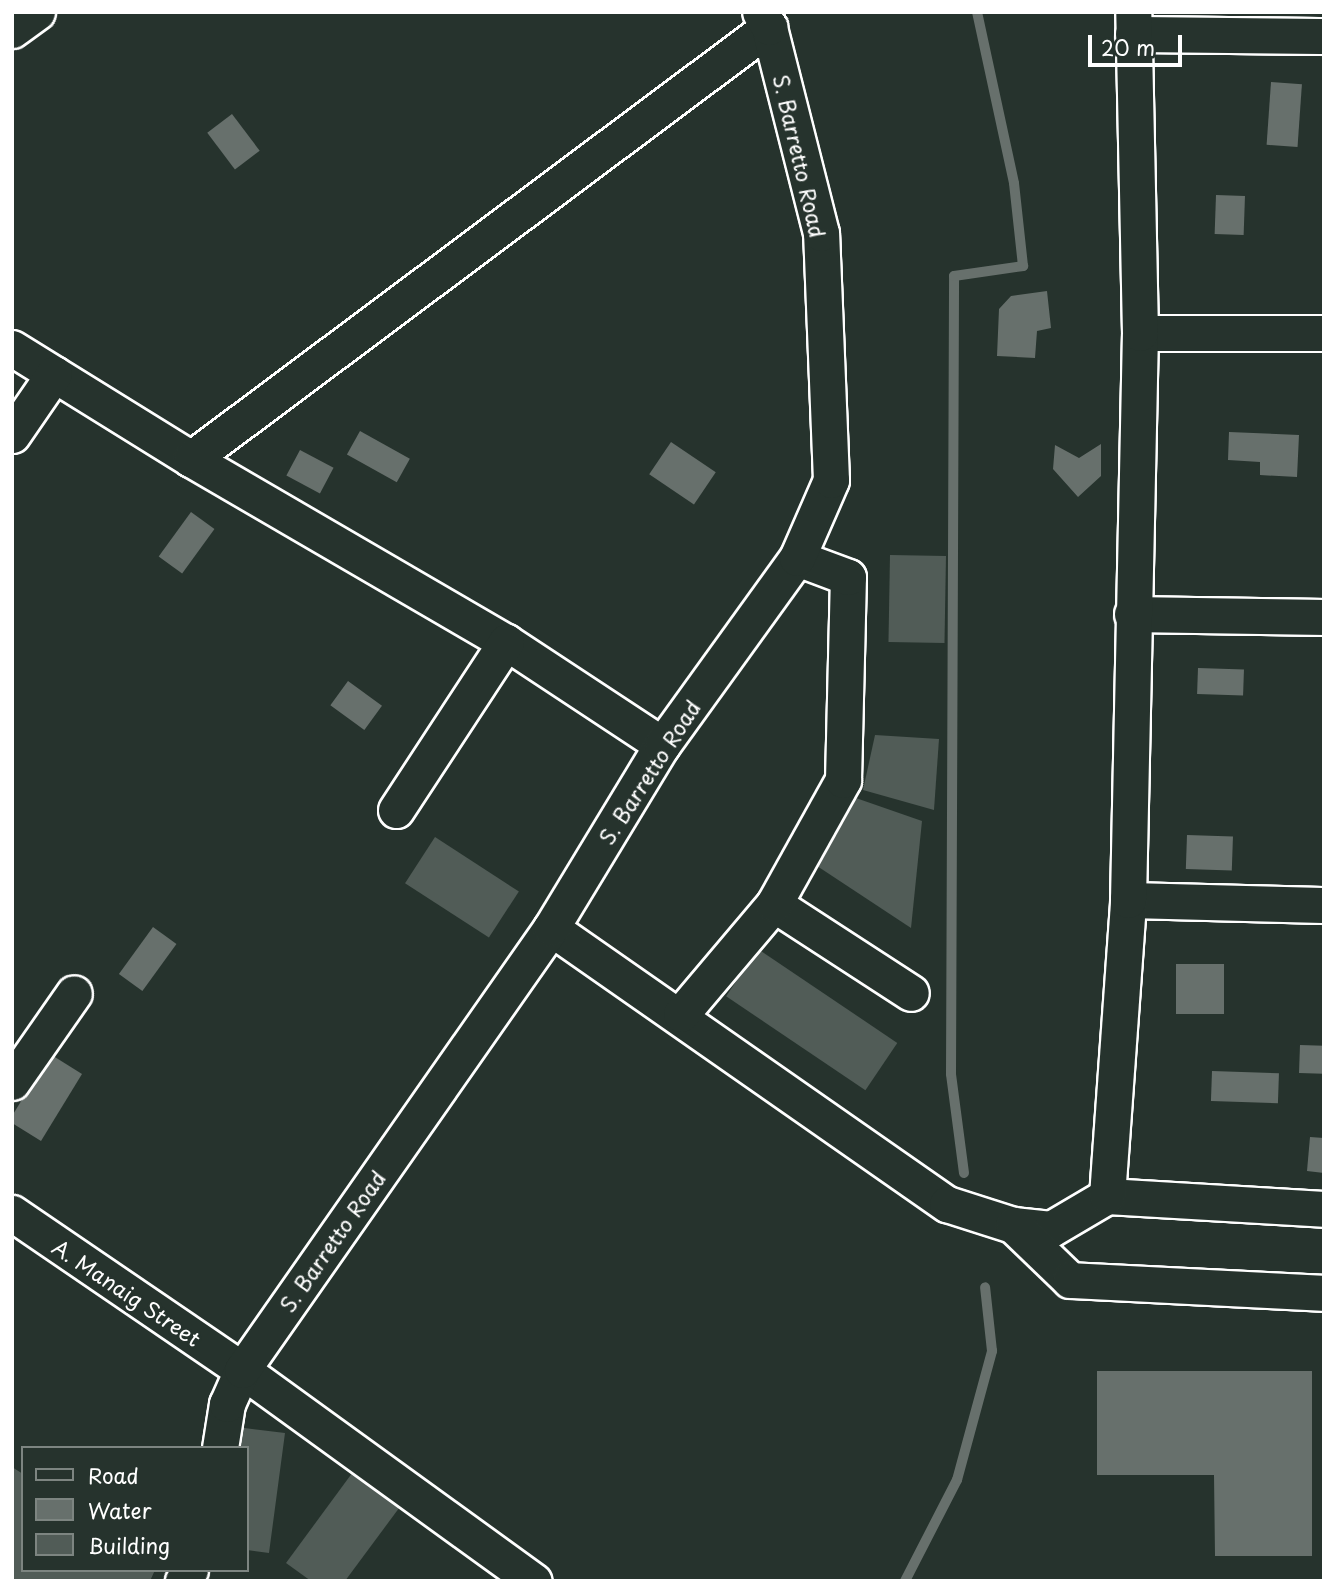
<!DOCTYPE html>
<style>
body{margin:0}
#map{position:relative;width:1336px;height:1593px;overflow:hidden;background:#26332d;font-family:"Playpen Sans",sans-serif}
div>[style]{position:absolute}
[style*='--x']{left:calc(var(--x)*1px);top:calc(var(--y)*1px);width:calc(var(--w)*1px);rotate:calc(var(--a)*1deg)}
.water>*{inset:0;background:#67706c;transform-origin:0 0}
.stream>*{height:10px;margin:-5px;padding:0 5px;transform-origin:5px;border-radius:5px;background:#67706c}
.building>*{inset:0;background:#515c57;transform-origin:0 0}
.roads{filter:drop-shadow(2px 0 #fff) drop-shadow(-2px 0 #fff) drop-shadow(0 2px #fff) drop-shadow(0 -2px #fff)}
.minor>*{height:35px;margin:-17.5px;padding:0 17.5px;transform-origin:17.5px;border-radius:17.5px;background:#26332d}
span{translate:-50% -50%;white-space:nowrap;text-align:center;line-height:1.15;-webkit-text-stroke:5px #26332d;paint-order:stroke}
.street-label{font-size:21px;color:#fff}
.frame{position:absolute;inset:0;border:14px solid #fff;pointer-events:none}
.legend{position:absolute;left:21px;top:1446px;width:228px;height:126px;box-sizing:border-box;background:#26332d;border:2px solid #7d8581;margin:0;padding:9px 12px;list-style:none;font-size:21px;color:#fff}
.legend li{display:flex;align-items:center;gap:14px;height:35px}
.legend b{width:35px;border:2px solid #7d8581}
.scale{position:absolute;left:1088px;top:35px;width:94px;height:32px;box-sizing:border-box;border:4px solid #fff;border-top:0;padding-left:9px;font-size:21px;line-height:24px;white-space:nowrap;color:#fff;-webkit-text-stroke:5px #26332d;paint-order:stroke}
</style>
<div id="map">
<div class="water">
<div style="left:1271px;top:82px;width:31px;height:63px;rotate:4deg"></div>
<div style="left:232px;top:114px;width:46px;height:31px;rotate:53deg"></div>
<div style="left:1216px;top:195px;width:29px;height:39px;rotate:2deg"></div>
<div style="clip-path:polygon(1047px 291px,1051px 328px,1037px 331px,1035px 358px,997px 356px,999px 309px,1011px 296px)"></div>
<div style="left:360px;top:431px;width:57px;height:27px;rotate:29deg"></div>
<div style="clip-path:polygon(1229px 432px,1299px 435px,1297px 477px,1260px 475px,1260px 462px,1228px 460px)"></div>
<div style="left:671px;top:442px;width:54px;height:39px;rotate:34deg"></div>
<div style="clip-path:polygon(1101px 444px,1101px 476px,1078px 497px,1053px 469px,1055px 445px,1079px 458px)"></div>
<div style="left:300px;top:450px;width:38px;height:29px;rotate:28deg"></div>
<div style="left:191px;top:512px;width:29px;height:55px;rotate:36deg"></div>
<div style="left:1198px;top:668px;width:46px;height:26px;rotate:2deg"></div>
<div style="left:348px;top:681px;width:42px;height:30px;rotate:36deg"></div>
<div style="left:1187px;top:835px;width:46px;height:34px;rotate:2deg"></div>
<div style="left:153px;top:927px;width:29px;height:58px;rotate:36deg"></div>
<div style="left:1176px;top:964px;width:48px;height:50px"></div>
<div style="left:1300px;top:1045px;width:24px;height:28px;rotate:2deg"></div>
<div style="clip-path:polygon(50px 1054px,82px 1074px,41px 1141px,12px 1123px,12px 1116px)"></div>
<div style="left:1212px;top:1071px;width:67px;height:30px;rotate:2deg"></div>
<div style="clip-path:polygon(1310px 1137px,1324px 1138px,1324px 1173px,1307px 1171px)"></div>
<div style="clip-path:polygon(1097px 1371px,1312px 1371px,1312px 1556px,1215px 1556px,1214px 1475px,1097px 1475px)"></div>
</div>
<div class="stream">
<div style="--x:964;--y:1173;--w:100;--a:-97.5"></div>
<div style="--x:951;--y:1074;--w:798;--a:-89.78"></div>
<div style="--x:954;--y:276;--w:70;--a:-8.2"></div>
<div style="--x:1023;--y:266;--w:83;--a:-96.2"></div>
<div style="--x:1014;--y:183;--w:175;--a:-102.2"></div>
<div style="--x:905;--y:1581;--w:114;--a:-62.8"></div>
<div style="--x:957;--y:1480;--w:134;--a:-74.8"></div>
<div style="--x:992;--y:1351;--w:64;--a:-96.2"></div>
</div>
<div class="building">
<div style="left:890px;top:555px;width:56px;height:87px;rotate:1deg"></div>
<div style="clip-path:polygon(875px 735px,939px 739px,934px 810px,863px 790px)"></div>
<div style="clip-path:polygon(853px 797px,922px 821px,911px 928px,814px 864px)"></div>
<div style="left:435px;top:837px;width:100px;height:55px;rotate:33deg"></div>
<div style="left:758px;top:949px;width:168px;height:57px;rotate:34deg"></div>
<div style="clip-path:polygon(229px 1426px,285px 1433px,269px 1553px,247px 1550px,247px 1448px,226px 1448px)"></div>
<div style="clip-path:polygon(361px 1461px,408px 1496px,345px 1581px,311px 1581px,286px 1563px)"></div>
<div style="clip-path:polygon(12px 1467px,23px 1474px,23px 1570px,155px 1570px,150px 1581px,12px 1581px)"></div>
</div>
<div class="roads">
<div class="minor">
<div style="--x:12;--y:30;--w:31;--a:-36"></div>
<div style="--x:1133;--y:34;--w:191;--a:0.6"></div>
<div style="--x:1140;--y:333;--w:184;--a:0"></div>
<div style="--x:12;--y:348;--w:211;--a:31.8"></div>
<div style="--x:191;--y:459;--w:364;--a:30.2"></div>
<div style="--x:506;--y:642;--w:187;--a:33.4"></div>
<div style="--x:12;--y:435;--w:74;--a:-55.5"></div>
<div style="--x:191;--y:459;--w:722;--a:-36.77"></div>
<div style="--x:1132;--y:614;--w:192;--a:0.9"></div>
<div style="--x:396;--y:810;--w:201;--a:-56.8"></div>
<div style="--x:1128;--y:900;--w:196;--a:1.5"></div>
<div style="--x:774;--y:904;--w:163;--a:33"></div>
<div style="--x:551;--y:928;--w:483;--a:34.9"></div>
<div style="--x:947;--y:1204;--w:69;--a:17.7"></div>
<div style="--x:1013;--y:1225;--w:38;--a:6"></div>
<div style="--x:1051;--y:1229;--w:65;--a:-30.5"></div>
<div style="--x:1107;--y:1196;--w:217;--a:3.4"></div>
<div style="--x:681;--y:1014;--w:144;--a:-49.8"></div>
<div style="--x:774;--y:904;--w:142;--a:-60.9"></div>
<div style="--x:843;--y:780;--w:203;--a:-88.6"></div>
<div style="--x:848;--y:577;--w:54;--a:-159.6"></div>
<div style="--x:12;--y:1082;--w:108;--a:-55.1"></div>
<div style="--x:1107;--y:1196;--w:297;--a:-85.9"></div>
<div style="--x:1128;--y:900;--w:567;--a:-88.79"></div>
<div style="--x:1140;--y:333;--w:321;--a:-91.2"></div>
<div style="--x:12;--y:1213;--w:278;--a:34.3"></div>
<div style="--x:242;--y:1370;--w:360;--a:35.9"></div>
<div style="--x:1013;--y:1225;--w:79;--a:44"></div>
<div style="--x:1070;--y:1280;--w:254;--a:2.9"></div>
<div style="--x:220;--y:1448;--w:45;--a:-81"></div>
<div style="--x:227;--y:1404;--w:37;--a:-66"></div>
<div style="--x:242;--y:1370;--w:539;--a:-55.04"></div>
<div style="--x:551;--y:928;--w:214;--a:-58.8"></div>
<div style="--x:662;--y:745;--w:231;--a:-54.2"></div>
<div style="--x:797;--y:558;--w:85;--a:-66.4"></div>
<div style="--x:831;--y:480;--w:247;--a:-92.3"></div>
<div style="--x:821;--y:233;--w:212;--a:-104.2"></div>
<div style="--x:769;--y:27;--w:17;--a:-121"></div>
<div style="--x:183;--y:1581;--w:13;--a:-58"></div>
</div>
</div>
<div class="street-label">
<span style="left:800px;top:156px;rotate:77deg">S. Barretto Road</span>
<span style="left:649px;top:772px;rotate:-57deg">S. Barretto Road</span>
<span style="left:332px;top:1241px;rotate:-55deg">S. Barretto Road</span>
<span style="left:127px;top:1292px;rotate:34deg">A. Manaig Street</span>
</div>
<div class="frame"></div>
<ul class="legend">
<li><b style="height:9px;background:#26332d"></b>Road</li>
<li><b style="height:19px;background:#67706c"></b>Water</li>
<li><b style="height:19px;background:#515c57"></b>Building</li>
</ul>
<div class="scale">20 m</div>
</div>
